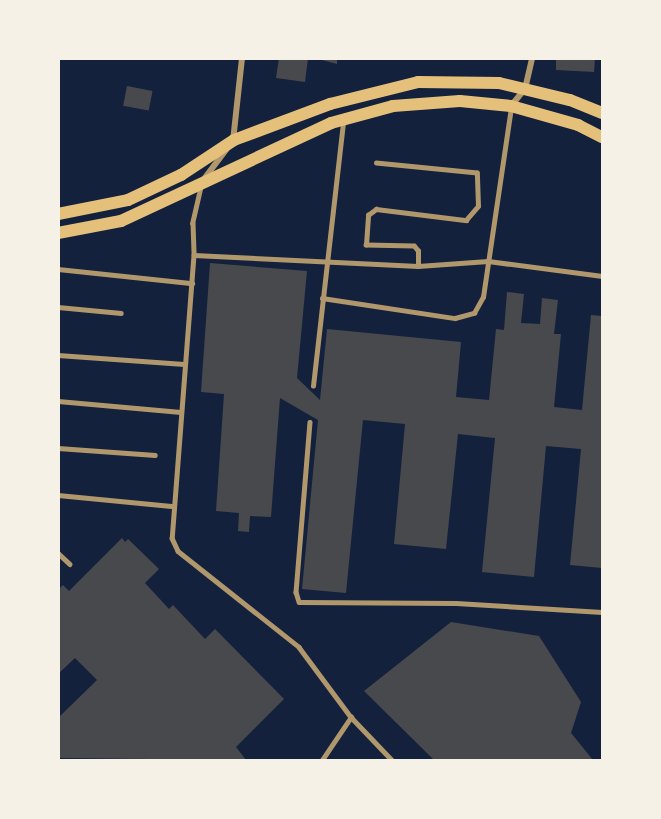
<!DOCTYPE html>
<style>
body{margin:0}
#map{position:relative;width:661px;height:819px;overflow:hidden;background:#14213d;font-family:Helvetica,sans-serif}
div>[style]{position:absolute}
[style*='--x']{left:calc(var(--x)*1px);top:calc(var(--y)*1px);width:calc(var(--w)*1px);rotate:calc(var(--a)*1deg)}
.building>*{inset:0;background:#48494c;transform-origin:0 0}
.service>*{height:4.5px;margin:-2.25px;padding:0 2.25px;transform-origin:2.25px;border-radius:2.25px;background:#b1986c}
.minor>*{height:6px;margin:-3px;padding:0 3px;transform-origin:3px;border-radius:3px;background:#b1986c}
.secondary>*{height:12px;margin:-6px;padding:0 6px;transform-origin:6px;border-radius:6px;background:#e5c07b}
span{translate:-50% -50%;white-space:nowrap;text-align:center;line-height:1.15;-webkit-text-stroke:4.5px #f6f1e7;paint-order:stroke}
.frame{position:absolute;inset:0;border:60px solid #f6f1e7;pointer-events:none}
</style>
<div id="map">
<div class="building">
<div style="clip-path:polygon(279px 58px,308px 58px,305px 82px,276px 78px)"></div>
<div style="clip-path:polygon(314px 58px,337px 58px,337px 64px)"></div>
<div style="clip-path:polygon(556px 58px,595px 58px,594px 72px,556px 70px)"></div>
<div style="left:127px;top:86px;width:26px;height:20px;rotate:11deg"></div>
<div style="clip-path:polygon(210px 263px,307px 271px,297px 378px,320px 400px,327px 329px,461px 342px,456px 397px,489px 400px,496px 329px,504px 330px,507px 292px,524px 294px,521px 323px,540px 324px,542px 298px,558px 300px,554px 334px,561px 334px,554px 407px,582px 410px,591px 315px,602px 316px,602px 568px,570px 565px,581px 449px,546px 446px,534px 577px,482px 572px,495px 438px,458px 434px,446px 549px,394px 544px,405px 424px,363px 420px,346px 593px,302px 589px,318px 420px,280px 398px,271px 517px,250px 516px,249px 532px,238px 531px,239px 513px,216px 511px,224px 394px,201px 392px)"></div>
<div style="clip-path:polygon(122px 538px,125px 542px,128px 539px,159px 569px,145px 583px,169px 609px,173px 605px,205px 639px,215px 629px,284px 699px,236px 747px,246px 760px,58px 758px,58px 718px,97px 680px,75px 658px,58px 674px,58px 590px,63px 585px,69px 591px)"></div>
<div style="clip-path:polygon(451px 622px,539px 636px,581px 702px,571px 733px,593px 760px,434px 760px,364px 691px)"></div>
</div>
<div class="service">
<div style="--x:201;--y:187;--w:37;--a:103"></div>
<div style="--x:193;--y:223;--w:32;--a:88"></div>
<div style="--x:194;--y:255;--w:284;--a:94.4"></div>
<div style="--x:172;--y:538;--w:14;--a:65"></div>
<div style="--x:178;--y:551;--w:154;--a:38.4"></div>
<div style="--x:299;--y:647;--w:87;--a:53.4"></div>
<div style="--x:351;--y:717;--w:59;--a:46.4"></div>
<div style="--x:194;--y:255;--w:224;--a:2.8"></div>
<div style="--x:418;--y:266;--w:15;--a:-90"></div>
<div style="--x:418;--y:251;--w:6;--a:-129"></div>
<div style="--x:414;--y:246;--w:48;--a:-178.8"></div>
<div style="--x:366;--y:245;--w:30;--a:-86"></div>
<div style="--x:368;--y:215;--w:10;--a:-37"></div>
<div style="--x:376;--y:209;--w:91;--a:7"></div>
<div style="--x:466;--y:220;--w:18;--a:-49"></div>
<div style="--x:478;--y:206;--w:33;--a:-92"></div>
<div style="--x:477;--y:173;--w:101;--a:-174.3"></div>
<div style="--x:418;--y:266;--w:70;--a:-4.1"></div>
<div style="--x:488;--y:261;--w:115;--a:7.5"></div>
<div style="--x:58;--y:269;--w:135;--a:6"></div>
<div style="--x:322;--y:298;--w:134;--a:8.6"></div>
<div style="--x:455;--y:318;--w:20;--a:-15"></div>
<div style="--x:474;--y:313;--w:18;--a:-61"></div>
<div style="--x:483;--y:297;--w:191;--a:-81.6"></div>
<div style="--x:58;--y:307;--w:63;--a:5.4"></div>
<div style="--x:58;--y:355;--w:126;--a:4.1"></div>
<div style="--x:313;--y:386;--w:266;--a:-83.5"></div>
<div style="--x:58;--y:401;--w:123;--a:5.1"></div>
<div style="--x:310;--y:422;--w:171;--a:94.7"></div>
<div style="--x:296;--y:592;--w:10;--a:73"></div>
<div style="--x:299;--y:602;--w:157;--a:0.4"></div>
<div style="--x:456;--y:603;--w:146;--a:3.5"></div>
<div style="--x:58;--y:448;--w:97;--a:4.1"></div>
<div style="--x:58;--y:495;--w:116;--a:5.5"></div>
<div style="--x:58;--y:553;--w:16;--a:43"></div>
<div style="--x:322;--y:760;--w:52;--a:-56"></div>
</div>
<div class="minor">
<div style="--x:511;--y:106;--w:22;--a:-51"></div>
<div style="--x:525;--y:89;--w:32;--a:-77"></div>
<div style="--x:233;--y:141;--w:83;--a:-83.8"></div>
<div style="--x:204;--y:179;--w:38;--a:-53"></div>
</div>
<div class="secondary">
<div style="--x:58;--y:214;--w:71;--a:-11.3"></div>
<div style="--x:128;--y:200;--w:59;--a:-25.3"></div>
<div style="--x:181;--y:175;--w:64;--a:-33.4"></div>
<div style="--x:234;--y:140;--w:103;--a:-20.6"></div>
<div style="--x:330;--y:104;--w:91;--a:-14"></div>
<div style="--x:418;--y:82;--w:81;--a:0.7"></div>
<div style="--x:499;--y:83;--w:73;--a:13.5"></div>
<div style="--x:570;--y:100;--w:35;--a:22"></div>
<div style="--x:58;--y:233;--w:64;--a:-10.8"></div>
<div style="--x:121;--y:221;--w:232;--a:-25"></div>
<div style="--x:331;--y:123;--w:64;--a:-15.3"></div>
<div style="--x:393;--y:106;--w:67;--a:-4.3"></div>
<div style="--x:460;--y:101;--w:51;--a:5.6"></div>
<div style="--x:511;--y:106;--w:70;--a:15.8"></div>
<div style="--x:578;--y:125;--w:27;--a:27"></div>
</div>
<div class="frame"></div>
</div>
